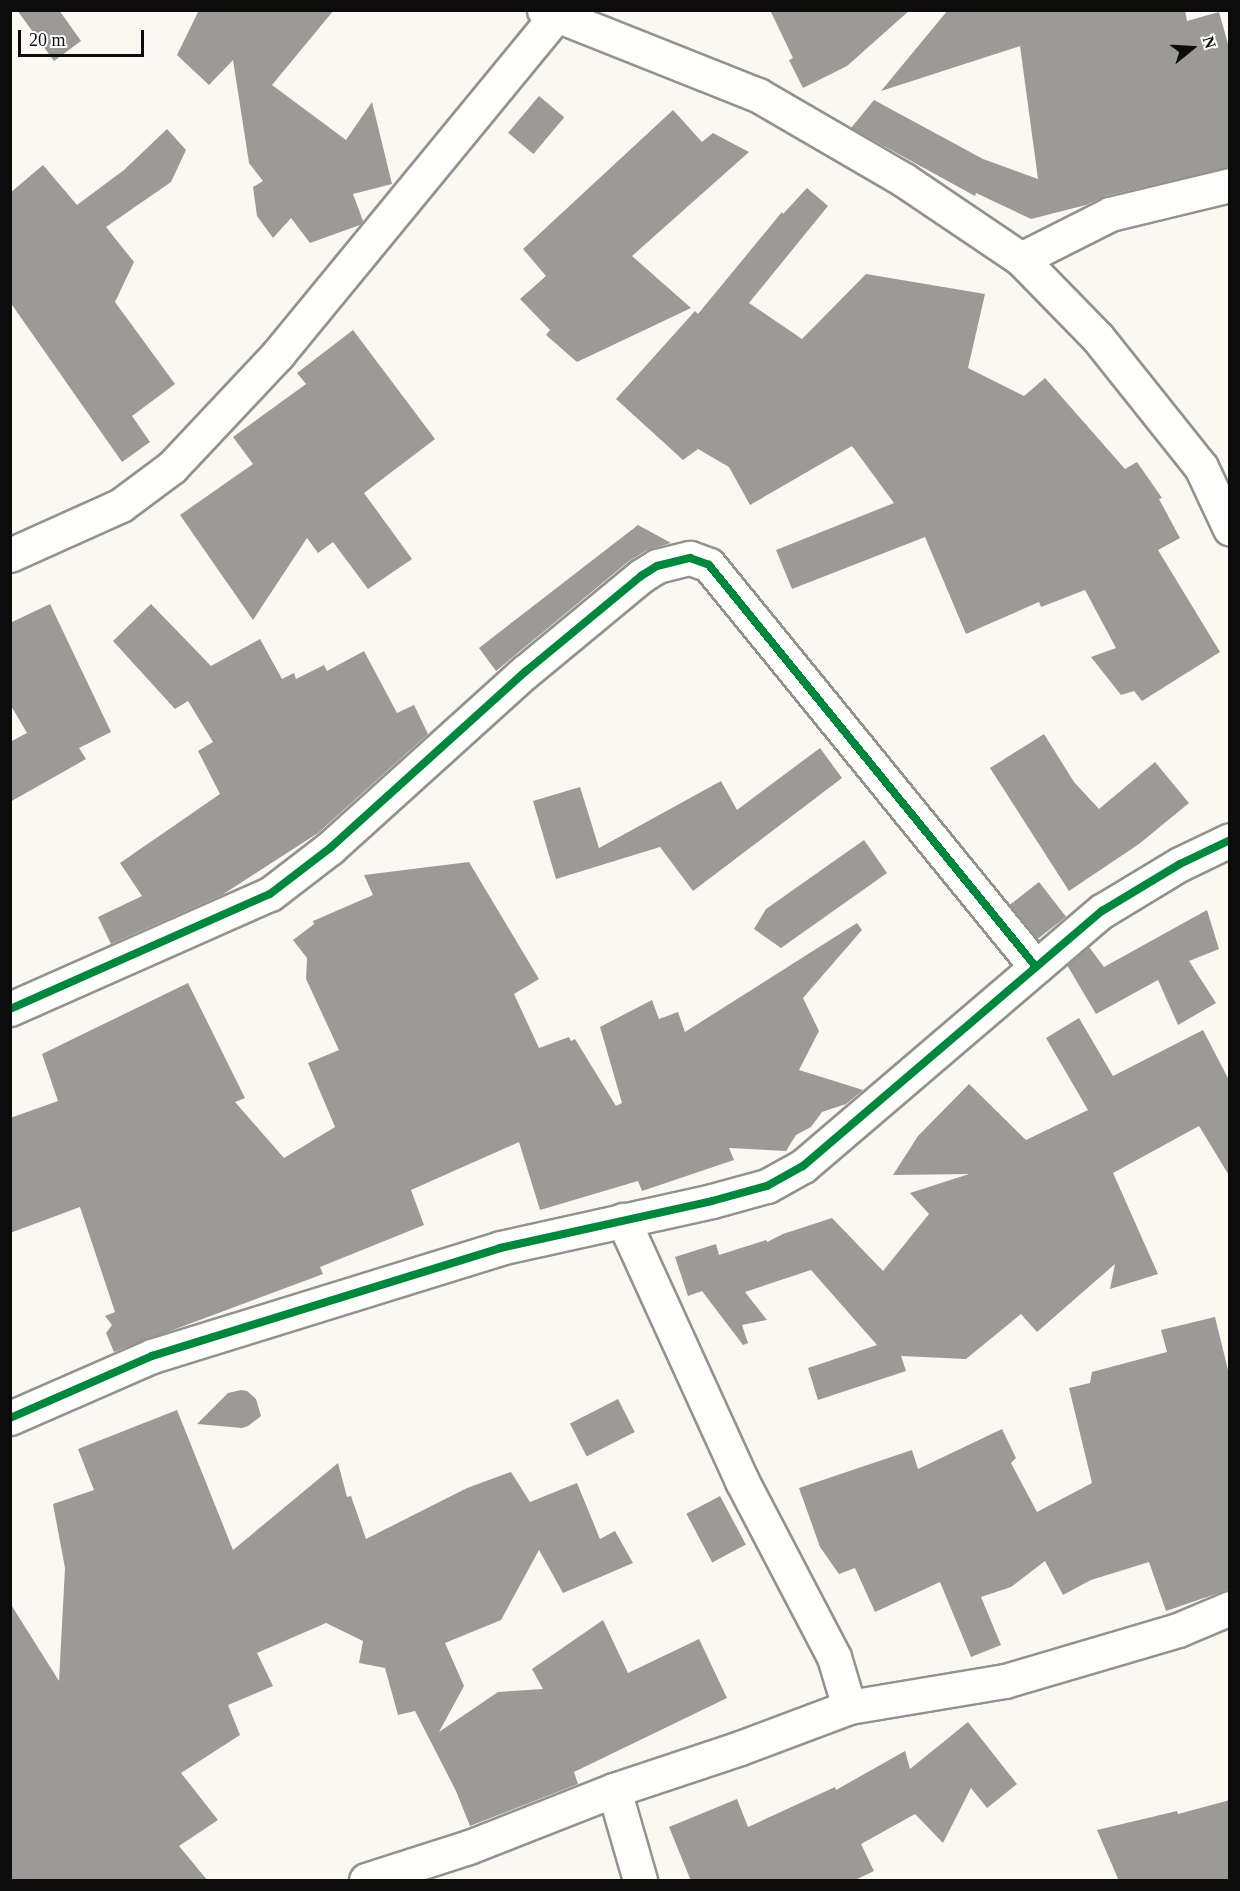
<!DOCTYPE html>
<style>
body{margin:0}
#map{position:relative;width:1240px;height:1891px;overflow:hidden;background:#faf8f0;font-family:Georgia,serif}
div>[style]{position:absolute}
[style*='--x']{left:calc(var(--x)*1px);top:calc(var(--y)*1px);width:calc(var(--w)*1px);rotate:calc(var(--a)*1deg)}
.building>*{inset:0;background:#9c9a96;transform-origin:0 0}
.roads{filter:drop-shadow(2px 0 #93928f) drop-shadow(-2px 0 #93928f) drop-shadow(0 2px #93928f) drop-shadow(0 -2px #93928f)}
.minor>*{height:33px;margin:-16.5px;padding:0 16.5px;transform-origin:16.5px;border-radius:16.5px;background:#fefefd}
.cycleway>*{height:8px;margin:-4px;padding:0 4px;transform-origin:4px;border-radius:4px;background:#00873e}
span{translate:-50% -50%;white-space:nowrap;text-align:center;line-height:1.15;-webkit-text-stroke:6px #fff;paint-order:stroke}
.frame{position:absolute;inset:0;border:12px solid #0c0c0c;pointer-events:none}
.north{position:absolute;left:1162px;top:18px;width:60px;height:60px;-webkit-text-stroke:4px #fff;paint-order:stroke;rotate:72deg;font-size:16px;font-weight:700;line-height:24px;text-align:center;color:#0c0c0c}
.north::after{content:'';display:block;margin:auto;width:21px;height:27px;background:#0c0c0c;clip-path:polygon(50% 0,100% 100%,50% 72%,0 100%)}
.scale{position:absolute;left:18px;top:30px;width:126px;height:27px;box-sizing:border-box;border:3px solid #0c0c0c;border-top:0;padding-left:8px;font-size:18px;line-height:21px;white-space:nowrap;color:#0c0c0c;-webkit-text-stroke:4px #fff;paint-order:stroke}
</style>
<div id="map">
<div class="building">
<div style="clip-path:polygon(17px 10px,59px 10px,81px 41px,54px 61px)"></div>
<div style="clip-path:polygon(199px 10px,334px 10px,272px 85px,346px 140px,372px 102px,392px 184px,353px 194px,363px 221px,360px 225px,310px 243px,291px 218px,273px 238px,257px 216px,253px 187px,263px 181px,249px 163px,233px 60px,209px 85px,177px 55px)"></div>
<div style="clip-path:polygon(770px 10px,910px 10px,847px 66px,803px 88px,789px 60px,793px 58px)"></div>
<div style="clip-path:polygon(948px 10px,1185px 10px,1187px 21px,1219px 12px,1230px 51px,1230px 167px,1106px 196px,1086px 205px,1031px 219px,976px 193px,975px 196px,851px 128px,874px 100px,983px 159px,1038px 179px,1020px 46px,881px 91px)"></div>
<div style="left:539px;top:96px;width:33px;height:48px;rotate:40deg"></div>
<div style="clip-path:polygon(673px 110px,702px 142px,713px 133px,749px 152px,632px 256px,691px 308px,577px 362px,546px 335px,550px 330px,520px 299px,546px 276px,523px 249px)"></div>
<div style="clip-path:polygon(167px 129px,186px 150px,171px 182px,106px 227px,134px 262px,115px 302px,175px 384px,132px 416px,150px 442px,122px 462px,10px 302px,10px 193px,43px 165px,77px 205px,124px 170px)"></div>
<div style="clip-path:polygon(807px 188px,828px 206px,749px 303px,802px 339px,866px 274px,985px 294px,968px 368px,1024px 396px,1045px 378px,1125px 469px,1137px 462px,1162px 498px,1159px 499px,1180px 538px,1158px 550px,1220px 652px,1142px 701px,1134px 691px,1121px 695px,1091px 657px,1116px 648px,1085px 590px,1041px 607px,1039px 602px,966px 634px,925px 537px,792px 589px,776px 550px,894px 503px,852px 446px,750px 505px,729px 467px,698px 449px,683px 460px,616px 399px,695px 311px,698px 314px,782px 212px,783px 214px)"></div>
<div style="clip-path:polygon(353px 330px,435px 439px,364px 493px,412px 559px,368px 589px,333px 542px,318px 553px,307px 538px,253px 620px,180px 515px,253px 464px,233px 437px,306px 384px,297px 373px)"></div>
<div style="clip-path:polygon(638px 525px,671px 543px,647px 550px,629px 561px,496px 671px,479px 648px)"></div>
<div style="clip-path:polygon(50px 604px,111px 732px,79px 748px,86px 759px,10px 802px,10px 742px,27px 733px,10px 704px,10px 623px)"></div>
<div style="clip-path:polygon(151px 604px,211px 666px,260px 639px,282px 679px,294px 673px,296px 679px,324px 665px,327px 671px,364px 651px,397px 713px,414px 705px,428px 734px,318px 833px,222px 895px,111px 944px,98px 917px,142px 896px,120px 863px,220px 794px,198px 751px,213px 742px,188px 701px,175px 709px,113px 641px)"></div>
<div style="clip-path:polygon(1044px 734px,1074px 782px,1099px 809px,1155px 762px,1189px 803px,1139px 844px,1069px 891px,990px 768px)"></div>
<div style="clip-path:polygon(820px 748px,842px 778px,693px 891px,660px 847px,556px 879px,533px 801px,580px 787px,599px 848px,721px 781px,737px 810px)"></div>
<div style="clip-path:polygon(864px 840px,887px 873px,781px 948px,754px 929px,766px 909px)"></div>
<div style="clip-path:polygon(469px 862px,539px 979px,514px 994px,539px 1048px,569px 1037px,571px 1041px,575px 1039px,616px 1106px,622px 1103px,600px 1027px,652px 1000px,659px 1019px,678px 1012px,685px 1032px,857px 923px,862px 930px,803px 998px,819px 1031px,799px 1070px,863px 1090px,846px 1104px,822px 1112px,811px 1127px,796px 1135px,786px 1151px,729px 1148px,734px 1160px,642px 1191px,638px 1181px,540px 1210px,519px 1142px,411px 1190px,424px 1225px,320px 1267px,323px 1274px,114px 1352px,106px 1333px,112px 1325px,105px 1316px,115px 1312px,80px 1207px,10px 1233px,10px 1118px,58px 1101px,42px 1054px,188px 983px,245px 1098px,235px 1102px,284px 1158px,335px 1127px,308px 1063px,339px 1050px,306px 979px,307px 958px,293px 940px,314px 924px,313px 921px,373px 895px,364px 875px)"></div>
<div style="left:1039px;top:882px;width:44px;height:37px;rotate:52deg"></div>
<div style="clip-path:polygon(1207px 910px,1219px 949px,1189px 961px,1216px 1003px,1178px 1025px,1158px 980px,1096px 1014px,1067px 965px,1089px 947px,1104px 967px)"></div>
<div style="clip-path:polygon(1079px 1018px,1113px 1076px,1203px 1030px,1230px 1082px,1230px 1177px,1199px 1126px,1113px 1173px,1158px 1274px,1110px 1289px,1115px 1264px,1037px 1332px,1021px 1314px,966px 1359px,901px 1356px,906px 1371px,818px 1400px,808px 1368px,877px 1345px,811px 1270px,745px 1292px,767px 1320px,742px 1325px,748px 1343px,743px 1345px,702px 1291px,688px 1296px,675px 1257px,716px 1244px,719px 1255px,766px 1240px,767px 1242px,783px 1234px,832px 1218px,883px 1271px,929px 1214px,910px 1193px,969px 1174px,893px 1175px,918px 1136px,969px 1084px,1026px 1140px,1088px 1110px,1046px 1038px)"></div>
<div style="clip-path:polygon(1215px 1317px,1230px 1378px,1230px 1589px,1166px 1611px,1149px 1562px,1091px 1580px,1063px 1595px,1045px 1561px,1011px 1587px,981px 1597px,1001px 1645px,971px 1657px,940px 1582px,875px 1612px,855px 1568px,839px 1574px,820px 1547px,799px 1488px,912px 1450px,918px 1469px,1002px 1429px,1016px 1458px,1011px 1463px,1037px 1512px,1092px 1483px,1069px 1388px,1090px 1383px,1092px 1372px,1167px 1352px,1161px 1330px)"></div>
<div style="clip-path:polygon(241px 1390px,247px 1391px,256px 1399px,261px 1416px,248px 1426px,242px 1428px,197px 1424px,228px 1393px)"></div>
<div style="left:618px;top:1399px;width:37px;height:54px;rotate:63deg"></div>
<div style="clip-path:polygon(177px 1410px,233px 1550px,338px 1463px,347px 1497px,351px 1496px,366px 1539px,467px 1488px,511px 1472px,530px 1502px,577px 1483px,600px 1539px,615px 1531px,633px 1563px,563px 1593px,539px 1550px,501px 1620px,445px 1643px,464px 1686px,439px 1732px,498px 1692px,543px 1689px,532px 1669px,603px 1620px,628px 1673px,699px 1639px,727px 1698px,574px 1772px,578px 1784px,470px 1826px,456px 1791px,415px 1711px,398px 1715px,385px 1668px,359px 1663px,363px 1641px,326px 1623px,257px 1653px,273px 1686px,228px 1705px,240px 1735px,181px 1773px,218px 1820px,179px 1846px,208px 1881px,10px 1881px,10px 1603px,59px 1681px,65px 1568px,53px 1504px,94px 1490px,78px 1449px)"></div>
<div style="left:720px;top:1496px;width:55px;height:38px;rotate:62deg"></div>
<div style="clip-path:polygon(968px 1722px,1017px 1784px,987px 1808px,971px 1788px,943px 1843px,915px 1814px,861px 1844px,874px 1871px,853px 1881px,691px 1881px,669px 1827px,737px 1799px,748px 1827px,835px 1787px,836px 1790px,905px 1751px,910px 1769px)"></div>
<div style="clip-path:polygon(1230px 1800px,1230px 1881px,1119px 1881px,1097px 1830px,1177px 1811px,1178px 1814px)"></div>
</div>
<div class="roads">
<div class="minor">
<div style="--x:544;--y:10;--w:230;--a:21.7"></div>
<div style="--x:758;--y:95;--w:169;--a:30.2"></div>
<div style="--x:904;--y:180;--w:141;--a:34"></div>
<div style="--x:1021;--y:259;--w:110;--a:45.7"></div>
<div style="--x:1098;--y:338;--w:165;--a:51.4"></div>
<div style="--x:1201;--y:467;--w:68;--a:64.9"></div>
<div style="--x:1021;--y:259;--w:100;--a:-26.8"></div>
<div style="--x:1110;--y:214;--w:123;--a:-13.6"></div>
<div style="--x:10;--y:555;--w:122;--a:-24.2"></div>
<div style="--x:121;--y:505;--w:64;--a:-36.7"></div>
<div style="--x:172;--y:467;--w:155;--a:-46.8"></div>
<div style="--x:278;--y:354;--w:438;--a:-50.6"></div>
<div style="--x:10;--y:1009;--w:284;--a:-23.9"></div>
<div style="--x:270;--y:894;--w:76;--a:-37.5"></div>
<div style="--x:330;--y:848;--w:263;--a:-42.1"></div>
<div style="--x:525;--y:672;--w:151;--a:-39.6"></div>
<div style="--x:641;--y:576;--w:19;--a:-32"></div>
<div style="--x:657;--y:566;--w:34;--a:-14"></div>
<div style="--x:690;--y:558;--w:20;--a:20"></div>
<div style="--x:709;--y:565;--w:518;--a:50.87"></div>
<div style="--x:10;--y:1418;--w:155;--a:-23.6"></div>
<div style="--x:152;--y:1356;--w:364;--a:-17.2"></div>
<div style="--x:500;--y:1248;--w:217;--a:-12.5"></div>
<div style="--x:712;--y:1201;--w:57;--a:-15.3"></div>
<div style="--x:767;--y:1186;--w:41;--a:-29.1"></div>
<div style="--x:803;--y:1166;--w:393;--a:-40.5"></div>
<div style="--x:1102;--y:911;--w:91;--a:-31.1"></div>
<div style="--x:1180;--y:864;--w:55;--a:-25.6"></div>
<div style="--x:849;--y:1707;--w:158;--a:-9.5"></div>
<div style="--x:1005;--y:1681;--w:180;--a:-16.4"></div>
<div style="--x:1178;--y:1630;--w:56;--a:-22.9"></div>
<div style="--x:614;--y:1790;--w:94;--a:73.9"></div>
<div style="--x:366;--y:1880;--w:108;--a:-17.8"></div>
<div style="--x:469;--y:1847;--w:156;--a:-21.5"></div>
<div style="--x:614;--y:1790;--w:133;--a:-18.4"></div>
<div style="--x:740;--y:1748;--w:116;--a:-20.6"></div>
<div style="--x:849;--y:1707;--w:52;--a:-106.7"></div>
<div style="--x:834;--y:1657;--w:199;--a:-117.6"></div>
<div style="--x:742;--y:1481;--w:287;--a:-114.5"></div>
</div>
</div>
<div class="cycleway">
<div style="--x:10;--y:1009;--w:284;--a:-23.9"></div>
<div style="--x:270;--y:894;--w:76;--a:-37.5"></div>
<div style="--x:330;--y:848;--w:263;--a:-42.1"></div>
<div style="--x:525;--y:672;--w:151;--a:-39.6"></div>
<div style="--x:641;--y:576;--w:19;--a:-32"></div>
<div style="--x:657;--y:566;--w:34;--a:-14"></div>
<div style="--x:690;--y:558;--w:20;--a:20"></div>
<div style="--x:709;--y:565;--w:518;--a:50.87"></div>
<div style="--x:10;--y:1418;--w:155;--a:-23.6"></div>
<div style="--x:152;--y:1356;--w:364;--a:-17.2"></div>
<div style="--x:500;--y:1248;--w:217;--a:-12.5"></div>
<div style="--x:712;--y:1201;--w:57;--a:-15.3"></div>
<div style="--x:767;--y:1186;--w:41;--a:-29.1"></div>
<div style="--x:803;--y:1166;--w:393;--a:-40.5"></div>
<div style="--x:1102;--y:911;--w:91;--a:-31.1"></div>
<div style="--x:1180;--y:864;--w:55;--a:-25.6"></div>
</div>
<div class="frame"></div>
<div class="north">N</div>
<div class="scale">20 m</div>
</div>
